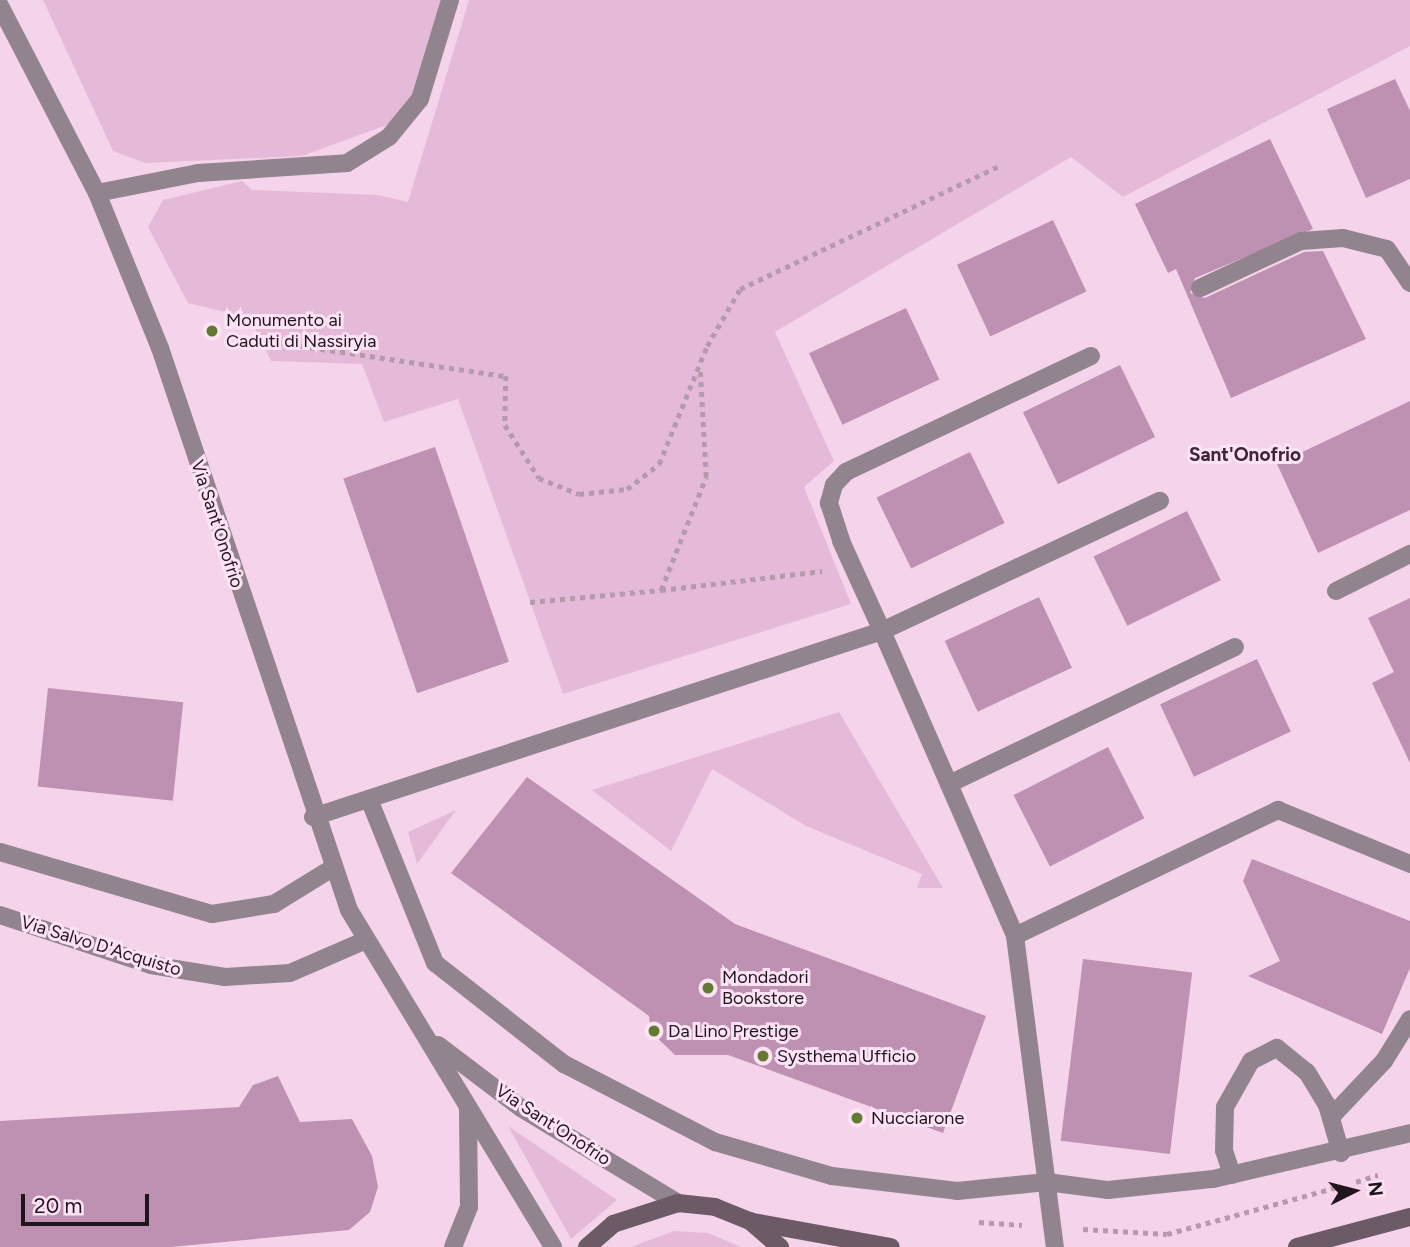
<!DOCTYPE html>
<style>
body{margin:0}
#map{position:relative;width:1410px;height:1247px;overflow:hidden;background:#f5d4eb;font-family:Figtree,sans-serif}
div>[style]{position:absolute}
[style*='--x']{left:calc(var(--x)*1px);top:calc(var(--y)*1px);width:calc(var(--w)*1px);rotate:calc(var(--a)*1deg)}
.green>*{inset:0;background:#e5bad9}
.building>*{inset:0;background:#be91b2;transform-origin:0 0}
.path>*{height:4.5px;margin-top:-2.25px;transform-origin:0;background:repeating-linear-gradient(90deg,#b59aad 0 5px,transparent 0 10px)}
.service>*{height:18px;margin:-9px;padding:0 9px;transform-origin:9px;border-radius:9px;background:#92848e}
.minor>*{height:18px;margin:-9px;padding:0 9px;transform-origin:9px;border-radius:9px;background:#92848e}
.tertiary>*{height:18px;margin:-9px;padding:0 9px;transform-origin:9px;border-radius:9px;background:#92848e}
.secondary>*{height:18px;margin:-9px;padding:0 9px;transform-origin:9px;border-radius:9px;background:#6d5a67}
.dots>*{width:19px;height:19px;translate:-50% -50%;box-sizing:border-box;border:4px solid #fee3f6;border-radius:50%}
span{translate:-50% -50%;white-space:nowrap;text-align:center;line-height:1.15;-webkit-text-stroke:6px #fee3f6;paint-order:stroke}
.poi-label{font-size:18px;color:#21151d}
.left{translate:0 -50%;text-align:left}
.street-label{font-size:18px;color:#21151d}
.neighbourhood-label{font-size:19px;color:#3e2538;font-weight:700}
.north{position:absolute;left:1319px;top:1156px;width:70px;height:70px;-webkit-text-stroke:5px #fee3f6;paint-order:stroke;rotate:84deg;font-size:19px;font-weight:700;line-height:28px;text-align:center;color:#21151d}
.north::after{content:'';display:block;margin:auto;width:24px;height:32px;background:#21151d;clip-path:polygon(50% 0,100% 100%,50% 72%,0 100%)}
.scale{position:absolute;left:21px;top:1194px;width:128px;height:32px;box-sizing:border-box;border:4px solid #21151d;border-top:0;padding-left:9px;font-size:21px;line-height:24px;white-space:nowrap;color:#21151d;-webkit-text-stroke:5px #fee3f6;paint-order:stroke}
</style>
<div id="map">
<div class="green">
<div style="clip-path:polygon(43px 0,443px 0,406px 118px,302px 156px,145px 163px,113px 151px)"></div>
<div style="clip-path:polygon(469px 0,1410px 0,1410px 46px,1123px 197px,1071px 157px,775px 332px,834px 461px,804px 487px,851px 604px,563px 694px,458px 399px,384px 422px,362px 364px,271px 361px,250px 318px,188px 303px,148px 227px,163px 200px,242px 181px,252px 190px,378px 195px,408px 202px)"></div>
<div style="clip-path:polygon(839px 712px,943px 888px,917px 888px,922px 874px,806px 826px,712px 769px,671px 851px,592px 790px)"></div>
<div style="clip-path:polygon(456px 810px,417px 864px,408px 832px)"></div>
<div style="clip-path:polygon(508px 1126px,617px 1200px,571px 1239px)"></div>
<div style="clip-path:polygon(674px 1231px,708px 1233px,741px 1247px,631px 1247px)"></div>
</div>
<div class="building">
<div style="clip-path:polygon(1395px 79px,1410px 111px,1410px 179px,1366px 198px,1327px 109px)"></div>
<div style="clip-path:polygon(1270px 139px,1313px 229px,1195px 278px,1190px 293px,1205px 298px,1304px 252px,1323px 251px,1366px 339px,1231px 398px,1176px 269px,1168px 273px,1135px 204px)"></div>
<div style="left:1053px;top:220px;width:79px;height:106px;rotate:65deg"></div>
<div style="left:906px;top:308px;width:79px;height:107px;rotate:65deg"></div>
<div style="left:1120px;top:365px;width:80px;height:108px;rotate:64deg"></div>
<div style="clip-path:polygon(1410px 401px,1410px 510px,1318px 553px,1277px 464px)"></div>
<div style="left:435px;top:447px;width:227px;height:97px;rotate:71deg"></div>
<div style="left:970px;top:452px;width:79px;height:104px;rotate:64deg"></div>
<div style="left:1187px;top:511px;width:77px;height:104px;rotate:64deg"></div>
<div style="left:1039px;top:597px;width:78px;height:104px;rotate:65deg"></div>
<div style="clip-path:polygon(1410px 598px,1410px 763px,1372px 683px,1394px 672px,1368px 618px)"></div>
<div style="left:1257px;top:659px;width:80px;height:107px;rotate:65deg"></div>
<div style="left:48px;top:688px;width:136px;height:99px;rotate:6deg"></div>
<div style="left:1108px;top:747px;width:80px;height:106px;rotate:63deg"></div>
<div style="clip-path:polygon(527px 777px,735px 924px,986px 1016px,943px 1133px,728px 1055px,675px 1055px,651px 1032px,649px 1016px,451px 873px)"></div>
<div style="clip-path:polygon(1252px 859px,1410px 921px,1410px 968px,1382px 1034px,1248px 976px,1280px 961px,1243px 881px)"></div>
<div style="left:1083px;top:959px;width:110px;height:183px;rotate:7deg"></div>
<div style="clip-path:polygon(278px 1076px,300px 1122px,352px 1119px,372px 1156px,378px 1187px,370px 1212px,349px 1230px,171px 1247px,0 1247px,0 1121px,239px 1107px,253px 1085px)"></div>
</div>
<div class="path">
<div style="--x:261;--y:340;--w:248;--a:8.4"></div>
<div style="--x:506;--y:376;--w:49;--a:91.2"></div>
<div style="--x:505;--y:425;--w:63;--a:57.3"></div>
<div style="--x:539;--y:478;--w:43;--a:21.8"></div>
<div style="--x:579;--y:494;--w:48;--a:-5.9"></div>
<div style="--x:627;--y:489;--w:41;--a:-38"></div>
<div style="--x:659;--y:464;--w:127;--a:-67.9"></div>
<div style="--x:707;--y:346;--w:66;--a:-59.9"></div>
<div style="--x:740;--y:289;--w:289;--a:-25.4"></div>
<div style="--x:661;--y:590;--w:162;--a:-6.7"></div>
<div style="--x:530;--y:602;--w:132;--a:-5.2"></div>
<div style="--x:661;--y:590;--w:122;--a:-68.3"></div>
<div style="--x:706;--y:477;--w:107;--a:-93.2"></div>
<div style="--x:1356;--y:1182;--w:23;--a:-18"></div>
<div style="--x:979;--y:1222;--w:43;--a:4"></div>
<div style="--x:1083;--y:1229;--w:84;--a:3.4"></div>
<div style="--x:1167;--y:1234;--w:180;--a:-15.4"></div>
</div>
<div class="service">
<div style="--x:1200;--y:288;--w:111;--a:-25"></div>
<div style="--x:1301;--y:241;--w:42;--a:-4.1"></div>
<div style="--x:1343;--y:238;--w:45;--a:14"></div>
<div style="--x:1387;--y:249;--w:41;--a:55.9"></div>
<div style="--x:1091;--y:356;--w:271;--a:154.7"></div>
<div style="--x:846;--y:472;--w:18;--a:133"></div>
<div style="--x:834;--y:485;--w:19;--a:106"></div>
<div style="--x:829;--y:503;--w:40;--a:72"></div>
<div style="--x:841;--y:541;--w:99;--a:65.5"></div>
<div style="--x:882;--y:631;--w:307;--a:-25.1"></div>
<div style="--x:1336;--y:591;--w:83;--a:-26.6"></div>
<div style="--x:949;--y:784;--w:317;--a:-25.6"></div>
<div style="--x:369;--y:799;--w:177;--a:68.1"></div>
<div style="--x:435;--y:963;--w:164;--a:38.1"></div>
<div style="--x:564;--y:1064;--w:170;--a:27.3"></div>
<div style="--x:715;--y:1142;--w:122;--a:16.2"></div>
<div style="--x:832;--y:1176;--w:126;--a:6.8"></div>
<div style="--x:957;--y:1191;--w:90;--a:-5.7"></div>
<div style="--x:1047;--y:1182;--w:62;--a:7.5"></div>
<div style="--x:1108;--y:1190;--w:106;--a:-6"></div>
<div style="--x:1213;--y:1179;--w:202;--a:-13.1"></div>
<div style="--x:1015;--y:936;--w:292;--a:-25.6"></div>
<div style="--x:1278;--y:810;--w:143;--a:22.2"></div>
<div style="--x:1331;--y:1117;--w:77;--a:-46.6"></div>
<div style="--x:1384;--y:1061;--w:49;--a:-58.2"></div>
<div style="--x:1232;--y:1175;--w:25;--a:-108"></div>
<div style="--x:1224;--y:1151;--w:44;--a:-88.7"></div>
<div style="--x:1225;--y:1107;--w:53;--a:-60.5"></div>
<div style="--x:1251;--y:1061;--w:29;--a:-27"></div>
<div style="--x:1277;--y:1048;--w:38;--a:39"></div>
<div style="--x:1307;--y:1072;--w:39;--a:59"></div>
<div style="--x:1327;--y:1105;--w:50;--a:73.7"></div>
</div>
<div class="minor">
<div style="--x:97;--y:193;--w:103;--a:-11.2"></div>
<div style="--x:198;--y:173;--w:149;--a:-3.8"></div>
<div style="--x:347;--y:163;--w:49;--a:-31.8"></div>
<div style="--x:389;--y:137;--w:49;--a:-50.8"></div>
<div style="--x:420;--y:99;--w:103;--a:-73.1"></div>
<div style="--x:313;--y:817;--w:599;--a:-18.1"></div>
<div style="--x:882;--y:631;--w:333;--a:66.4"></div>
<div style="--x:1015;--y:936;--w:314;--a:82.7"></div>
<div style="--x:0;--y:852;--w:221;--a:16.3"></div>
<div style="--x:212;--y:914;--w:63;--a:-9.2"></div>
<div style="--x:274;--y:904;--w:67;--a:-31.6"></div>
<div style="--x:0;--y:915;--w:159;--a:18.3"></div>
<div style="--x:151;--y:965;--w:75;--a:9.2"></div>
<div style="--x:225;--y:977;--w:65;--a:-3.5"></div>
<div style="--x:290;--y:973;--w:81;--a:-23.4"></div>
</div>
<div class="tertiary">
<div style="--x:0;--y:6;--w:211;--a:62.6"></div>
<div style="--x:97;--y:193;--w:167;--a:67.9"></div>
<div style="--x:160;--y:348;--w:593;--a:71.41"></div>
<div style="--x:349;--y:910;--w:394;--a:58.8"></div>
<div style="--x:438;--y:1045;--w:104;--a:37.2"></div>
<div style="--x:521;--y:1108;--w:184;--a:31.2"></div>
<div style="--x:453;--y:1247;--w:43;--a:-68.2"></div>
<div style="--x:469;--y:1207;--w:100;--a:-90.6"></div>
</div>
<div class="secondary">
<div style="--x:753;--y:1222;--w:140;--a:10.3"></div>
<div style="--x:587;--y:1247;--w:35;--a:-41"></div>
<div style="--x:613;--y:1224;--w:68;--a:-17.9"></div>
<div style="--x:678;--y:1203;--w:37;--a:6"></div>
<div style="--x:715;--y:1207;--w:38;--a:22"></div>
<div style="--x:750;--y:1221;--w:40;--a:41"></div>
<div style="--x:1297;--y:1247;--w:117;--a:-14.9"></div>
</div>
<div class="dots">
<div style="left:212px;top:331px;background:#617c30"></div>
<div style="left:708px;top:988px;background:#617c30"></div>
<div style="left:654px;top:1031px;background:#617c30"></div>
<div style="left:763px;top:1056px;background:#617c30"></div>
<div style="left:857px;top:1118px;background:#617c30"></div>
</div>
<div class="poi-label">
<span class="left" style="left:226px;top:331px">Monumento ai<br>Caduti di Nassiryia</span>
<span class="left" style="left:722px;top:988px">Mondadori<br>Bookstore</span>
<span class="left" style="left:668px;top:1031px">Da Lino Prestige</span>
<span class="left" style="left:777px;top:1056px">Systhema Ufficio</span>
<span class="left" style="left:871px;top:1118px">Nucciarone</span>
</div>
<div class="street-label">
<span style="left:217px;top:524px;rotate:72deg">Via Sant'Onofrio</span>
<span style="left:101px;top:946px;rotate:17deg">Via Salvo D'Acquisto</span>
<span style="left:553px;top:1125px;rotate:33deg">Via Sant'Onofrio</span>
</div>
<div class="neighbourhood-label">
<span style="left:1245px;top:455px">Sant'Onofrio</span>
</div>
<div class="north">N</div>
<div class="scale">20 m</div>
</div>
